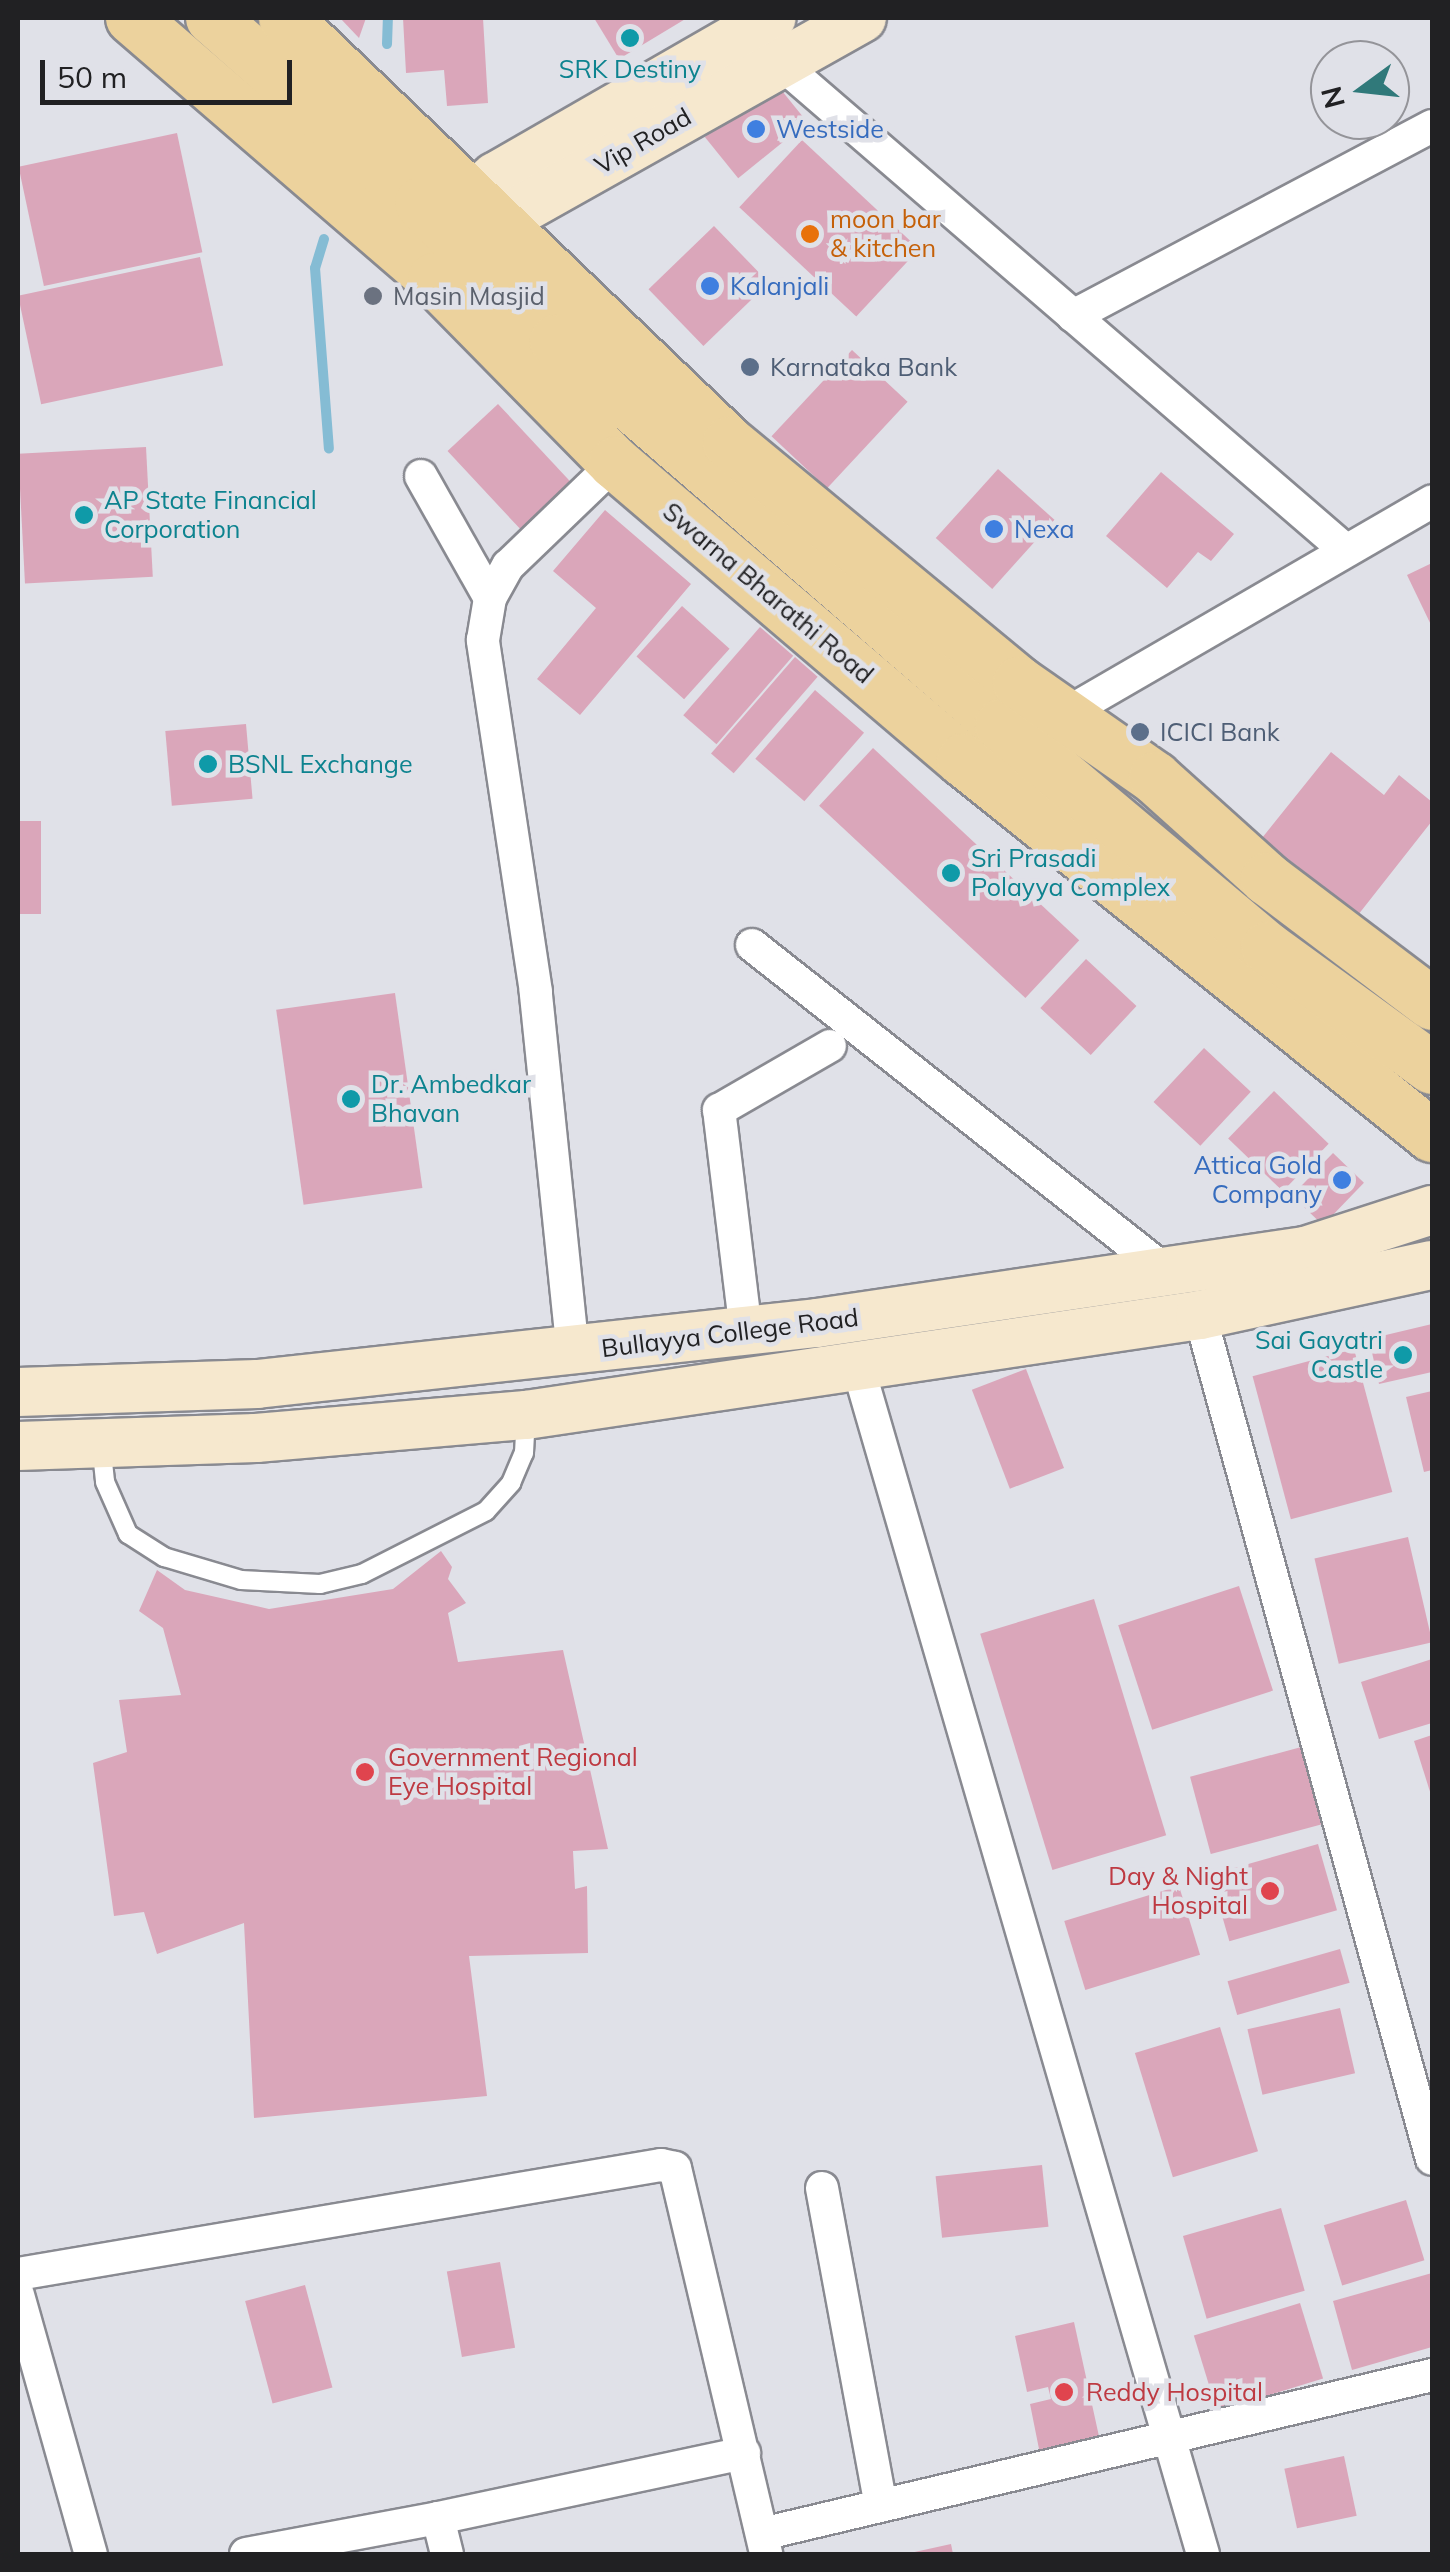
<!DOCTYPE html>
<style>
body{margin:0}
#map{position:relative;width:1450px;height:2572px;overflow:hidden;background:#e0e1e8;font-family:Mulish,sans-serif}
div>[style]{position:absolute}
[style*='--x']{left:calc(var(--x)*1px);top:calc(var(--y)*1px);width:calc(var(--w)*1px);rotate:calc(var(--a)*1deg)}
.stream>*{height:10px;margin:-5px;padding:0 5px;transform-origin:5px;border-radius:5px;background:#85bcd4}
.building>*{inset:0;background:#daa6ba;transform-origin:0 0}
.roads{filter:drop-shadow(2px 0 #898a91) drop-shadow(-2px 0 #898a91) drop-shadow(0 2px #898a91) drop-shadow(0 -2px #898a91)}
.lane>*{height:18px;margin:-9px;padding:0 9px;transform-origin:9px;border-radius:9px;background:#fff}
.street>*{height:32px;margin:-16px;padding:0 16px;transform-origin:16px;border-radius:16px;background:#fff}
.secondary>*{height:48px;margin:-24px;padding:0 24px;transform-origin:24px;border-radius:24px;background:#f6e8ce}
.primary>*{height:52px;margin:-26px;padding:0 26px;transform-origin:26px;border-radius:26px;background:#ecd29d}
.dots>*{width:28px;height:28px;translate:-50% -50%;box-sizing:border-box;border:5px solid #e0e1e8;border-radius:50%}
span{translate:-50% -50%;white-space:nowrap;text-align:center;line-height:1.15;-webkit-text-stroke:9px #e0e1e8;paint-order:stroke}
.culture-label{font-size:25px;color:#0d838f}
.left{translate:0 -50%;text-align:left}
.right{translate:-100% -50%;text-align:right}
.shop-label{font-size:25px;color:#366cbe}
.street-label{font-size:25px;color:#212123}
.food-label{font-size:25px;color:#c56008}
.worship-label{font-size:25px;color:#5b616d}
.service-label{font-size:25px;color:#4e5e75}
.health-label{font-size:25px;color:#be3a42}
.frame{position:absolute;inset:0;border:20px solid #212123;pointer-events:none}
.north{position:absolute;left:1310px;top:40px;width:100px;height:100px;box-sizing:border-box;background:#e0e1e8;border:2px solid #949499;border-radius:50%;rotate:255deg;font-size:28px;font-weight:700;line-height:40px;text-align:center;color:#212123}
.north::after{content:'';display:block;margin:auto;width:35px;height:45px;background:#30797a;clip-path:polygon(50% 0,100% 100%,50% 72%,0 100%)}
.scale{position:absolute;left:40px;top:60px;width:252px;height:45px;box-sizing:border-box;border:5px solid #212123;border-top:0;padding-left:12px;font-size:30px;line-height:35px;white-space:nowrap;color:#212123;-webkit-text-stroke:8px #e0e1e8;paint-order:stroke}
</style>
<div id="map">
<div class="stream">
<div style="--x:387;--y:44;--w:26;--a:-88"></div>
<div style="--x:324;--y:239;--w:30;--a:107"></div>
<div style="--x:315;--y:268;--w:181;--a:85.6"></div>
</div>
<div class="building">
<div style="clip-path:polygon(340px 18px,366px 18px,359px 38px)"></div>
<div style="clip-path:polygon(403px 18px,483px 18px,488px 103px,447px 106px,444px 70px,406px 73px)"></div>
<div style="clip-path:polygon(594px 18px,687px 18px,619px 59px)"></div>
<div style="left:774px;top:81px;width:53px;height:89px;rotate:51deg"></div>
<div style="left:177px;top:133px;width:122px;height:162px;rotate:78deg"></div>
<div style="left:802px;top:140px;width:160px;height:92px;rotate:43deg"></div>
<div style="left:714px;top:226px;width:79px;height:91px;rotate:46deg"></div>
<div style="left:200px;top:257px;width:111px;height:186px;rotate:78deg"></div>
<div style="left:852px;top:350px;width:76px;height:118px;rotate:43deg"></div>
<div style="left:498px;top:404px;width:108px;height:69px;rotate:47deg"></div>
<div style="left:146px;top:447px;width:130px;height:128px;rotate:87deg"></div>
<div style="left:998px;top:469px;width:76px;height:93px;rotate:42deg"></div>
<div style="clip-path:polygon(1161px 472px,1234px 534px,1211px 561px,1198px 552px,1167px 588px,1106px 536px)"></div>
<div style="clip-path:polygon(605px 510px,691px 584px,580px 715px,537px 679px,596px 608px,553px 571px)"></div>
<div style="clip-path:polygon(1432px 563px,1432px 627px,1407px 575px)"></div>
<div style="left:682px;top:606px;width:64px;height:68px;rotate:42deg"></div>
<div style="left:760px;top:627px;width:44px;height:117px;rotate:41deg"></div>
<div style="left:795px;top:657px;width:30px;height:128px;rotate:41deg"></div>
<div style="left:815px;top:690px;width:65px;height:91px;rotate:41deg"></div>
<div style="left:246px;top:724px;width:75px;height:81px;rotate:85deg"></div>
<div style="left:873px;top:748px;width:282px;height:79px;rotate:43deg"></div>
<div style="clip-path:polygon(1331px 752px,1384px 795px,1399px 775px,1432px 802px,1432px 821px,1358px 915px,1262px 838px)"></div>
<div style="left:18px;top:821px;width:23px;height:93px"></div>
<div style="left:1086px;top:959px;width:69px;height:67px;rotate:43deg"></div>
<div style="left:395px;top:993px;width:197px;height:120px;rotate:82deg"></div>
<div style="left:1204px;top:1048px;width:64px;height:74px;rotate:43deg"></div>
<div style="left:1274px;top:1091px;width:76px;height:66px;rotate:44deg"></div>
<div style="left:1333px;top:1153px;width:43px;height:59px;rotate:44deg"></div>
<div style="clip-path:polygon(1432px 1324px,1432px 1372px,1379px 1384px,1369px 1339px)"></div>
<div style="left:1354px;top:1349px;width:148px;height:105px;rotate:75deg"></div>
<div style="left:1026px;top:1369px;width:106px;height:58px;rotate:69deg"></div>
<div style="clip-path:polygon(1432px 1391px,1432px 1470px,1424px 1472px,1406px 1397px)"></div>
<div style="left:1408px;top:1537px;width:108px;height:96px;rotate:77deg"></div>
<div style="clip-path:polygon(441px 1551px,452px 1567px,448px 1579px,466px 1603px,448px 1613px,458px 1662px,563px 1650px,608px 1849px,573px 1851px,575px 1889px,587px 1886px,588px 1953px,469px 1956px,487px 2096px,254px 2118px,244px 1923px,157px 1954px,144px 1912px,114px 1916px,93px 1763px,127px 1752px,119px 1700px,181px 1695px,163px 1628px,139px 1611px,157px 1570px,185px 1590px,269px 1609px,393px 1589px)"></div>
<div style="left:1239px;top:1586px;width:110px;height:127px;rotate:72deg"></div>
<div style="left:1094px;top:1599px;width:247px;height:119px;rotate:73deg"></div>
<div style="clip-path:polygon(1432px 1659px,1432px 1723px,1379px 1739px,1361px 1682px)"></div>
<div style="clip-path:polygon(1432px 1735px,1432px 1798px,1414px 1741px)"></div>
<div style="left:1305px;top:1746px;width:80px;height:119px;rotate:75deg"></div>
<div style="left:1318px;top:1844px;width:69px;height:112px;rotate:74deg"></div>
<div style="left:1179px;top:1886px;width:72px;height:120px;rotate:73deg"></div>
<div style="left:1340px;top:1949px;width:35px;height:117px;rotate:74deg"></div>
<div style="left:1340px;top:2008px;width:67px;height:95px;rotate:77deg"></div>
<div style="left:1220px;top:2027px;width:130px;height:89px;rotate:73deg"></div>
<div style="left:1042px;top:2165px;width:62px;height:107px;rotate:84deg"></div>
<div style="left:1406px;top:2200px;width:63px;height:86px;rotate:73deg"></div>
<div style="left:1281px;top:2208px;width:86px;height:102px;rotate:74deg"></div>
<div style="left:500px;top:2262px;width:87px;height:54px;rotate:80deg"></div>
<div style="clip-path:polygon(1432px 2273px,1432px 2347px,1352px 2370px,1333px 2301px)"></div>
<div style="left:305px;top:2285px;width:106px;height:62px;rotate:75deg"></div>
<div style="left:1300px;top:2303px;width:79px;height:111px;rotate:73deg"></div>
<div style="clip-path:polygon(1074px 2322px,1100px 2441px,1040px 2454px,1030px 2404px,1051px 2399px,1048px 2387px,1027px 2392px,1015px 2336px)"></div>
<div style="left:1344px;top:2456px;width:61px;height:61px;rotate:78deg"></div>
<div style="clip-path:polygon(951px 2544px,953px 2554px,911px 2554px,910px 2553px)"></div>
</div>
<div class="roads">
<div class="lane">
<div style="--x:101;--y:1443;--w:39;--a:84"></div>
<div style="--x:105;--y:1482;--w:57;--a:66.1"></div>
<div style="--x:128;--y:1534;--w:43;--a:32.6"></div>
<div style="--x:164;--y:1557;--w:80;--a:16.6"></div>
<div style="--x:241;--y:1580;--w:79;--a:2.9"></div>
<div style="--x:320;--y:1584;--w:43;--a:-13.4"></div>
<div style="--x:362;--y:1574;--w:139;--a:-26.9"></div>
<div style="--x:486;--y:1511;--w:38;--a:-48"></div>
<div style="--x:511;--y:1483;--w:33;--a:-67"></div>
<div style="--x:524;--y:1453;--w:38;--a:-87"></div>
</div>
<div class="street">
<div style="--x:779;--y:62;--w:745;--a:40.75"></div>
<div style="--x:1073;--y:316;--w:406;--a:-27.9"></div>
<div style="--x:421;--y:476;--w:140;--a:60.5"></div>
<div style="--x:1067;--y:713;--w:422;--a:-30.1"></div>
<div style="--x:752;--y:945;--w:530;--a:38.25"></div>
<div style="--x:1200;--y:1315;--w:875;--a:74.63"></div>
<div style="--x:746;--y:1332;--w:224;--a:-96.9"></div>
<div style="--x:719;--y:1110;--w:128;--a:-30"></div>
<div style="--x:573;--y:1353;--w:363;--a:-95.9"></div>
<div style="--x:536;--y:992;--w:356;--a:-98.6"></div>
<div style="--x:483;--y:640;--w:43;--a:-80.5"></div>
<div style="--x:490;--y:598;--w:37;--a:-61"></div>
<div style="--x:508;--y:566;--w:149;--a:-43.9"></div>
<div style="--x:859;--y:1370;--w:1233;--a:73.8"></div>
<div style="--x:822;--y:2188;--w:323;--a:79.5"></div>
<div style="--x:18;--y:2274;--w:652;--a:-9.62"></div>
<div style="--x:661;--y:2165;--w:14;--a:12"></div>
<div style="--x:675;--y:2168;--w:397;--a:76.7"></div>
<div style="--x:18;--y:2295;--w:269;--a:74.3"></div>
<div style="--x:762;--y:2534;--w:689;--a:-13.35"></div>
<div style="--x:246;--y:2554;--w:195;--a:-10.6"></div>
<div style="--x:447;--y:2554;--w:37;--a:-104"></div>
<div style="--x:438;--y:2518;--w:313;--a:-12"></div>
</div>
<div class="secondary">
<div style="--x:444;--y:223;--w:69;--a:-42"></div>
<div style="--x:495;--y:177;--w:319;--a:-29.9"></div>
<div style="--x:471;--y:251;--w:64;--a:-39.9"></div>
<div style="--x:520;--y:210;--w:392;--a:-29.3"></div>
<div style="--x:18;--y:1392;--w:239;--a:-1.9"></div>
<div style="--x:257;--y:1384;--w:563;--a:-6.22"></div>
<div style="--x:817;--y:1323;--w:493;--a:-8.4"></div>
<div style="--x:1305;--y:1251;--w:133;--a:-17.9"></div>
<div style="--x:18;--y:1446;--w:238;--a:-1.9"></div>
<div style="--x:256;--y:1438;--w:271;--a:-4.9"></div>
<div style="--x:526;--y:1415;--w:681;--a:-8.44"></div>
<div style="--x:1200;--y:1315;--w:237;--a:-12.2"></div>
</div>
<div class="primary">
<div style="--x:132;--y:18;--w:399;--a:40.8"></div>
<div style="--x:434;--y:279;--w:258;--a:45.5"></div>
<div style="--x:615;--y:463;--w:458;--a:40.5"></div>
<div style="--x:963;--y:760;--w:601;--a:38.72"></div>
<div style="--x:212;--y:18;--w:279;--a:41.5"></div>
<div style="--x:421;--y:203;--w:193;--a:45.6"></div>
<div style="--x:556;--y:341;--w:588;--a:40.79"></div>
<div style="--x:1001;--y:725;--w:347;--a:40"></div>
<div style="--x:1267;--y:948;--w:204;--a:36"></div>
<div style="--x:285;--y:18;--w:615;--a:43.75"></div>
<div style="--x:729;--y:443;--w:376;--a:39.6"></div>
<div style="--x:1019;--y:683;--w:166;--a:34.9"></div>
<div style="--x:1155;--y:778;--w:151;--a:42"></div>
<div style="--x:1267;--y:879;--w:207;--a:37.1"></div>
</div>
</div>
<div class="dots">
<div style="left:630px;top:38px;background:#0f9aa8"></div>
<div style="left:756px;top:129px;background:#3f7fe0"></div>
<div style="left:810px;top:234px;background:#e8710a"></div>
<div style="left:710px;top:286px;background:#3f7fe0"></div>
<div style="left:373px;top:296px;background:#6b7280"></div>
<div style="left:750px;top:367px;background:#5c6f8a"></div>
<div style="left:84px;top:515px;background:#0f9aa8"></div>
<div style="left:994px;top:529px;background:#3f7fe0"></div>
<div style="left:1140px;top:732px;background:#5c6f8a"></div>
<div style="left:208px;top:764px;background:#0f9aa8"></div>
<div style="left:951px;top:873px;background:#0f9aa8"></div>
<div style="left:351px;top:1099px;background:#0f9aa8"></div>
<div style="left:1342px;top:1180px;background:#3f7fe0"></div>
<div style="left:1403px;top:1355px;background:#0f9aa8"></div>
<div style="left:365px;top:1772px;background:#e0444e"></div>
<div style="left:1270px;top:1891px;background:#e0444e"></div>
<div style="left:1064px;top:2392px;background:#e0444e"></div>
</div>
<div class="culture-label">
<span style="left:630px;top:69px">SRK Destiny</span>
<span class="left" style="left:104px;top:515px">AP State Financial<br>Corporation</span>
<span class="left" style="left:228px;top:764px">BSNL Exchange</span>
<span class="left" style="left:971px;top:873px">Sri Prasadi<br>Polayya Complex</span>
<span class="left" style="left:371px;top:1099px">Dr. Ambedkar<br>Bhavan</span>
<span class="right" style="left:1383px;top:1355px">Sai Gayatri<br>Castle</span>
</div>
<div class="shop-label">
<span class="left" style="left:776px;top:129px">Westside</span>
<span class="left" style="left:730px;top:286px">Kalanjali</span>
<span class="left" style="left:1014px;top:529px">Nexa</span>
<span class="right" style="left:1322px;top:1180px">Attica Gold<br>Company</span>
</div>
<div class="street-label">
<span style="left:643px;top:141px;rotate:-30deg">Vip Road</span>
<span style="left:768px;top:593px;rotate:40deg">Swarna Bharathi Road</span>
<span style="left:730px;top:1333px;rotate:-7deg">Bullayya College Road</span>
</div>
<div class="food-label">
<span class="left" style="left:830px;top:234px">moon bar<br>&amp; kitchen</span>
</div>
<div class="worship-label">
<span class="left" style="left:393px;top:296px">Masin Masjid</span>
</div>
<div class="service-label">
<span class="left" style="left:770px;top:367px">Karnataka Bank</span>
<span class="left" style="left:1160px;top:732px">ICICI Bank</span>
</div>
<div class="health-label">
<span class="left" style="left:388px;top:1772px">Government Regional<br>Eye Hospital</span>
<span class="right" style="left:1248px;top:1891px">Day &amp; Night<br>Hospital</span>
<span class="left" style="left:1086px;top:2392px">Reddy Hospital</span>
</div>
<div class="frame"></div>
<div class="north">N</div>
<div class="scale">50 m</div>
</div>
